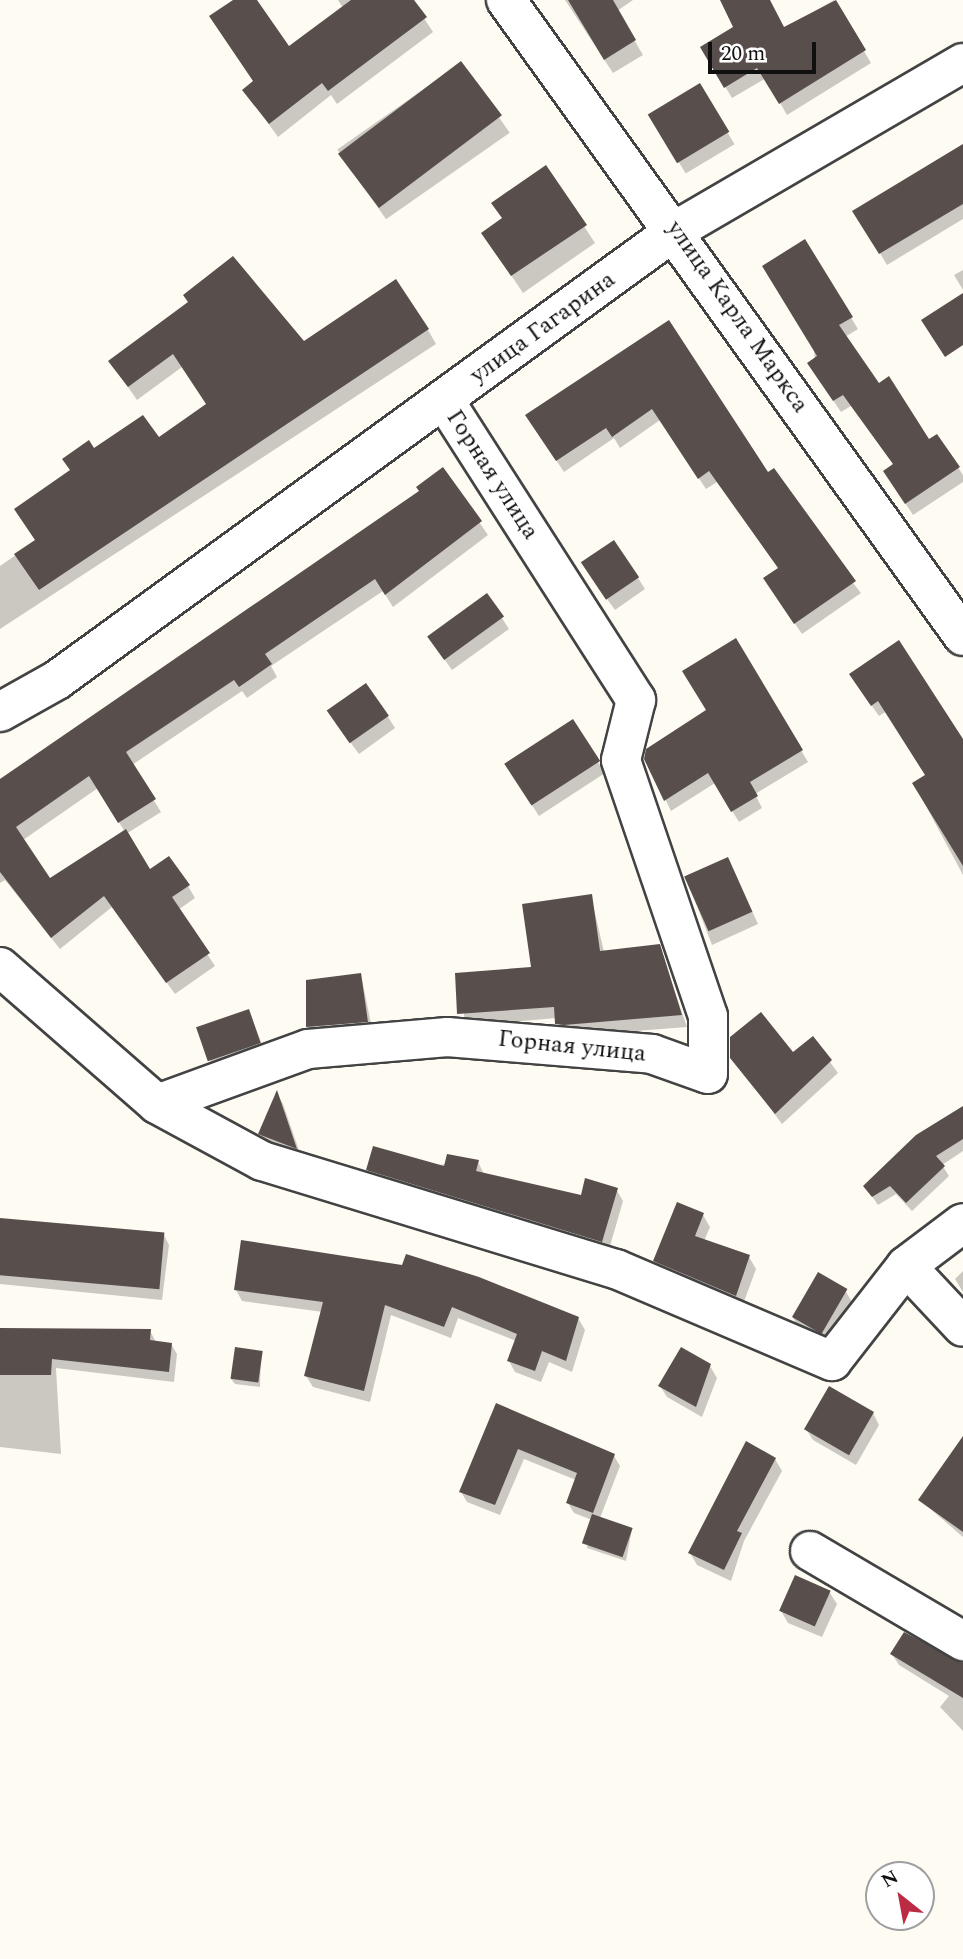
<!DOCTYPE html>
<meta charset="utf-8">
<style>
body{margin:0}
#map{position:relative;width:963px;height:1959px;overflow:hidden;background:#fefbf3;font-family:Spectral,serif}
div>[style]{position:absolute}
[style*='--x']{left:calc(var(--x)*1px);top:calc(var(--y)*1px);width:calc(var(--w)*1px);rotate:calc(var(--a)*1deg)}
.shadow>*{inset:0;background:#0003;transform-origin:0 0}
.building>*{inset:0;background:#584f4c;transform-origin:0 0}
.roads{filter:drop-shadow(2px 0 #434343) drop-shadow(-2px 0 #434343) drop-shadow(0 2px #434343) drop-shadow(0 -2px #434343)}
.street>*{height:38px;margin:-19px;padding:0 19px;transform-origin:19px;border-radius:19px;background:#fff}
span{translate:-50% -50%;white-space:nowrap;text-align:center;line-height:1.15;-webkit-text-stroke:7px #fff;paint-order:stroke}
.street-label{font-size:24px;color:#101010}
.north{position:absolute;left:865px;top:1861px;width:70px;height:70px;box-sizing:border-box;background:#fff;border:2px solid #9f9f9f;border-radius:50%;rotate:329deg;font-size:19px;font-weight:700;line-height:28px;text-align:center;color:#101010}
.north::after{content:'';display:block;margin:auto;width:24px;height:32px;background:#bb2c44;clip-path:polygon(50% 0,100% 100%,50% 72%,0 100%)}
.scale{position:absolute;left:708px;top:42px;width:108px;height:32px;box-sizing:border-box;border:4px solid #101010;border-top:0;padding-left:9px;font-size:21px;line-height:24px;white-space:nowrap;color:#101010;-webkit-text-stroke:5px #fff;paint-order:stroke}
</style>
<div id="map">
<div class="shadow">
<div style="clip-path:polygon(236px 0,255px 0,288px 49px,343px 8px,338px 0,412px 0,433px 32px,337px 104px,331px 95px,278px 137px,244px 90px,255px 82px)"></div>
<div style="clip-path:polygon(565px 0,633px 0,617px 11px,643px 55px,613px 73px)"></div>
<div style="clip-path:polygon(722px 0,769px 0,784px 29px,834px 0,871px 63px,787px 115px,766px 78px,732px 98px,702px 48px,736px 28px)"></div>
<div style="left:461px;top:63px;width:85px;height:151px;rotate:55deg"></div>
<div style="left:699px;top:85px;width:69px;height:57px;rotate:59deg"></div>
<div style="clip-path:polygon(963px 144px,963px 219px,887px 265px,855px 211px)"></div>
<div style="clip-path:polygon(546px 168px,595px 243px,523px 293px,494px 250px,503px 220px)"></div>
<div style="clip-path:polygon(805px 242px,858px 329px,845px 337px,878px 386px,928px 441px,937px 436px,963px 475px,963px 482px,913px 515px,892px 483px,894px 465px,851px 406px,841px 412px,816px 375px)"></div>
<div style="clip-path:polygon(963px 270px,963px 290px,954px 275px)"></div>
<div style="clip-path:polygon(190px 303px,304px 343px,428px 330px,436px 344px,0 629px,0 566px,36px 541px,71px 472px,94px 450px,158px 440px,208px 405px,182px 367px,137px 400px,110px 361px)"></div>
<div style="clip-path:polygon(668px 322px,768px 475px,861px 593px,802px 634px,772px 590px,780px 569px,717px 482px,706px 489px,660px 420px,620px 448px,614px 438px,564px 472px,534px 427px)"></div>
<div style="clip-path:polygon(evenodd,443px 469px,488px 535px,393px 607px,383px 591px,271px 666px,277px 677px,247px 698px,242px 691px,132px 765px,161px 812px,126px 834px,150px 871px,188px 886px,195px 898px,178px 910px,215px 966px,175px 994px,112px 907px,60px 949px,5px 880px,0 883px,0 783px,421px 492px,443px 469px,98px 788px,125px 832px,49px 880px,23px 840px,98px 788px)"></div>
<div style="clip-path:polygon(590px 575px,638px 578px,645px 589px,615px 610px)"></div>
<div style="clip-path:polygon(487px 595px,509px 629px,452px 670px,437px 649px)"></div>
<div style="clip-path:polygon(735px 640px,808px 762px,755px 794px,762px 808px,739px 822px,715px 783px,671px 811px,646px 759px,708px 711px)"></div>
<div style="clip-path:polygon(858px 686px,963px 740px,963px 875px,914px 784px,927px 776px,887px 711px,879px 716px)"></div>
<div style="clip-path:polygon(388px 717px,395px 728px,359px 754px,336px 723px)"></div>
<div style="clip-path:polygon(598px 762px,605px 773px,539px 816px,513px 776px)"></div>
<div style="clip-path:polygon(734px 871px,758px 924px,712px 945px,686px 878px)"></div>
<div style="clip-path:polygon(591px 896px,604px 952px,659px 946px,687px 1027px,572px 1036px,564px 1035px,556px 1018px,466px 1026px,457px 975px,533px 969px)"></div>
<div style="clip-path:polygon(361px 975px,373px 1033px,314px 1038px,307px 1027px)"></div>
<div style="clip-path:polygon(249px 1011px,266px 1055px,216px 1073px,210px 1061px)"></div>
<div style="clip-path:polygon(813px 1039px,838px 1073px,782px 1124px,732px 1057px,793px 1055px)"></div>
<div style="clip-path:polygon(277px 1094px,283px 1104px,302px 1159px,266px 1145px,260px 1134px)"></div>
<div style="clip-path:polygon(963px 1108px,963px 1151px,942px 1165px,949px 1176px,912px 1211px,896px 1194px,878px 1205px,865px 1186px)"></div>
<div style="clip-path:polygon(478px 1162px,484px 1174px,582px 1197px,616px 1189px,623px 1201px,608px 1253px,375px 1181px,368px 1170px)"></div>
<div style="clip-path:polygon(703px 1215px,710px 1227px,704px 1241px,749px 1257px,756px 1269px,742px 1307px,662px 1273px,655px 1261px)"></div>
<div style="clip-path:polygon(0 1221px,163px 1233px,169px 1245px,162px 1300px,0 1284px)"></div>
<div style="clip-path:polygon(242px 1242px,578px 1318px,585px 1330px,572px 1372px,549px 1362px,541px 1382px,515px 1372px,509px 1361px,516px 1341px,458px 1318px,451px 1338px,391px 1315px,370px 1402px,313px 1387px,306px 1376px,323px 1312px,242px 1301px,236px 1290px)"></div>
<div style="clip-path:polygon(963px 1271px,963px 1292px,955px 1279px)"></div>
<div style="clip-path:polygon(845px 1290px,852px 1302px,827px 1343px,799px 1329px,793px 1317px)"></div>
<div style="clip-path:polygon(0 1330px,150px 1331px,156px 1342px,171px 1344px,177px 1354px,174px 1382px,56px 1368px,61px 1454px,0 1447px)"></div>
<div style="clip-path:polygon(261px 1353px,260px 1387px,235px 1384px,231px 1379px)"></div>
<div style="clip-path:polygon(710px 1366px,717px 1378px,702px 1417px,667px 1397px,660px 1386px)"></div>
<div style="clip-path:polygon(497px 1406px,614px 1456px,620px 1466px,600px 1518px,632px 1529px,626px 1561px,587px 1548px,592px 1520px,574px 1513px,568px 1503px,576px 1480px,524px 1459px,500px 1515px,467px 1502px,461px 1492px)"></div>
<div style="clip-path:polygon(873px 1413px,879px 1425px,856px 1465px,813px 1440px,806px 1429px)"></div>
<div style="clip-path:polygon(775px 1459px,782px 1471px,744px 1541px,731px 1581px,697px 1565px,690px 1553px)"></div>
<div style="clip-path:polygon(963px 1464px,963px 1537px,920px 1500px)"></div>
<div style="clip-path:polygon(830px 1593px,837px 1604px,822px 1637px,788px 1623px,781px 1611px)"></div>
<div style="clip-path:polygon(892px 1654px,963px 1664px,963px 1731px,940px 1707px,949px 1696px,899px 1665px)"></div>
</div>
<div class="building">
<div style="clip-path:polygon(233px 0,257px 0,289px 46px,351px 0,414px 0,427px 17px,328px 91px,322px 83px,269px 124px,242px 90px,253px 81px,209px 16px)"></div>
<div style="clip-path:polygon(568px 0,613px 0,636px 40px,604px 60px)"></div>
<div style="clip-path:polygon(720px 0,770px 0,784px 27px,836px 0,866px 50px,779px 104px,757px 68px,724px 88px,700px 47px,733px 27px)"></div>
<div style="left:461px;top:61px;width:68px;height:154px;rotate:53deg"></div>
<div style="left:700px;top:83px;width:57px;height:61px;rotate:59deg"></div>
<div style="clip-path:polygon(963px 144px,963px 204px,879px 254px,852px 211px)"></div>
<div style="clip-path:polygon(546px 165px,587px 225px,511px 276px,481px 233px,502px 218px,491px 203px)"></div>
<div style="clip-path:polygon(805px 239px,853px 317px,839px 325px,879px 383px,889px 376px,929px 439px,937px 434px,960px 467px,905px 504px,883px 471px,893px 464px,843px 395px,833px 401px,807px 363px,817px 356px,762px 266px)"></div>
<div style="clip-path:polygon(233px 256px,304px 341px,396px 279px,429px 329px,39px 590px,14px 554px,35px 540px,14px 509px,70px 470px,62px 459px,89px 440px,94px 448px,143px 415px,159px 437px,206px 404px,173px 354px,128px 387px,108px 361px,188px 302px,183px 295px)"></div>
<div style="clip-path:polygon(963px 293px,963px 345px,945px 357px,921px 320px)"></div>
<div style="clip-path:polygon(669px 320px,768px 472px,774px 468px,856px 581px,794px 624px,763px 578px,778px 568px,709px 471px,698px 479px,652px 409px,612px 437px,606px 428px,556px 461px,525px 415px)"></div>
<div style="clip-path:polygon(443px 467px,482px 521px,385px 595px,375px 579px,265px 654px,272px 664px,239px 687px,234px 680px,126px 752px,156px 799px,118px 823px,89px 776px,16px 827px,50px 878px,126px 829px,150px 869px,169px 856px,190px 885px,172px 897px,210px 953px,166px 983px,104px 896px,51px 938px,0 872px,0 779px,419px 491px,416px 487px)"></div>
<div style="left:614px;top:540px;width:45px;height:40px;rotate:56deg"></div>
<div style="left:487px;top:593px;width:29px;height:74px;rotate:54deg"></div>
<div style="clip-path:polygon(736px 638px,803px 750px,750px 782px,758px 796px,731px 812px,708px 773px,664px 801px,644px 759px,646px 749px,706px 710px,682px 671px)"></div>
<div style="clip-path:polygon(899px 640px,963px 739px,963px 866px,912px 783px,925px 775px,878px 701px,871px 706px,849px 674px)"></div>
<div style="left:366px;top:683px;width:40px;height:48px;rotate:55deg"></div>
<div style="left:573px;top:719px;width:50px;height:82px;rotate:57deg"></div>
<div style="left:728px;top:857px;width:60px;height:48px;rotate:66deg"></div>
<div style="clip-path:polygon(592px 894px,600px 951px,660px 944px,682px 1015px,564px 1025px,555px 1024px,554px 1007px,457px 1014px,455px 973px,531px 967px,522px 904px)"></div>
<div style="clip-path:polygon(361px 973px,368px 1022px,306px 1027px,306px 980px)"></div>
<div style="left:249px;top:1009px;width:36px;height:56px;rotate:71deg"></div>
<div style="clip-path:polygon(761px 1012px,793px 1052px,813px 1036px,832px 1060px,775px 1114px,730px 1058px,730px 1037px)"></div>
<div style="clip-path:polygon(277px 1090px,297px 1149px,258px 1134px)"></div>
<div style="clip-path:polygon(963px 1106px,963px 1139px,936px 1156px,945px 1166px,906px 1203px,890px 1186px,872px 1197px,863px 1186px,916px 1135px)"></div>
<div style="clip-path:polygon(373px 1146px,444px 1166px,447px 1154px,479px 1160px,476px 1171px,581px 1195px,585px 1178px,618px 1188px,602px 1242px,366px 1170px)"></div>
<div style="clip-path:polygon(677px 1202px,704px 1213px,695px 1236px,750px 1255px,736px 1296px,653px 1261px)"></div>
<div style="left:0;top:1218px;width:165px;height:57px;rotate:5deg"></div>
<div style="clip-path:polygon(241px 1240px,402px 1265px,406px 1254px,479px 1277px,579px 1317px,566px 1361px,542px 1351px,535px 1371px,507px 1361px,517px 1334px,452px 1307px,444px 1327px,385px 1305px,364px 1391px,304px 1376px,323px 1302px,234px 1290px)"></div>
<div style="left:818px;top:1272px;width:34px;height:52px;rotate:30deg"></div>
<div style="clip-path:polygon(0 1328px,151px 1329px,150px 1340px,172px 1343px,169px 1372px,52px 1359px,51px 1375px,0 1375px)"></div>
<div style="left:235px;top:1347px;width:28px;height:32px;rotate:8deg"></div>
<div style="clip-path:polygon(681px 1347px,711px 1364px,696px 1407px,658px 1386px)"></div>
<div style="left:829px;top:1386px;width:52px;height:50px;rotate:30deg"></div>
<div style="clip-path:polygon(496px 1403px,615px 1454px,593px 1513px,566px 1503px,577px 1473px,518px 1449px,495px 1505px,459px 1492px)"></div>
<div style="clip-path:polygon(963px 1436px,963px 1532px,918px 1500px)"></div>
<div style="clip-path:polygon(746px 1441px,776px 1458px,737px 1531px,742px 1533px,724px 1570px,688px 1553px)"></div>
<div style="left:592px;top:1514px;width:43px;height:31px;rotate:19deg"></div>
<div style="left:795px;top:1575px;width:39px;height:39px;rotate:24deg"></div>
<div style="clip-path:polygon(904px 1632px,963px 1663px,963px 1698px,890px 1654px)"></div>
</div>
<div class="roads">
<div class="street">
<div style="--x:506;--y:0;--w:783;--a:54.3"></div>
<div style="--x:0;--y:712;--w:65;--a:-29.3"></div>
<div style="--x:57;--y:680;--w:765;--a:-36.02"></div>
<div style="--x:676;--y:230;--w:332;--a:-30.2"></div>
<div style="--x:0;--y:967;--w:208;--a:41.1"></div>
<div style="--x:157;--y:1104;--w:161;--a:-20"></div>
<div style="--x:308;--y:1049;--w:140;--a:-4.9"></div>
<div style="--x:447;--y:1037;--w:206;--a:4.7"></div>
<div style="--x:652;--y:1054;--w:59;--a:19.7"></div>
<div style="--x:708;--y:1074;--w:58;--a:-90"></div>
<div style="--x:708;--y:1016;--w:270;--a:-108.8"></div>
<div style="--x:621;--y:760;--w:62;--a:-76"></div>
<div style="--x:636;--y:700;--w:355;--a:-122.6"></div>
<div style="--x:157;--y:1104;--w:119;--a:28.5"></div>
<div style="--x:262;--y:1161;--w:370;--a:17"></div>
<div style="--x:616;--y:1269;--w:235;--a:23.1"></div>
<div style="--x:832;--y:1361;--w:120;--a:-52.1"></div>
<div style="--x:906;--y:1266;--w:71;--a:-37"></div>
<div style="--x:906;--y:1266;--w:83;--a:46.9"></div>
<div style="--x:810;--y:1551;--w:178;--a:30.5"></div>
</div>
</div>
<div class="street-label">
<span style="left:737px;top:317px;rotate:55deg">улица Карла Маркса</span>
<span style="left:543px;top:328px;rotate:-36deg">улица Гагарина</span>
<span style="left:492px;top:475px;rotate:57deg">Горная улица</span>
<span style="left:572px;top:1047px;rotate:6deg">Горная улица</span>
</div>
<div class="north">N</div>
<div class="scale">20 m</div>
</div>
